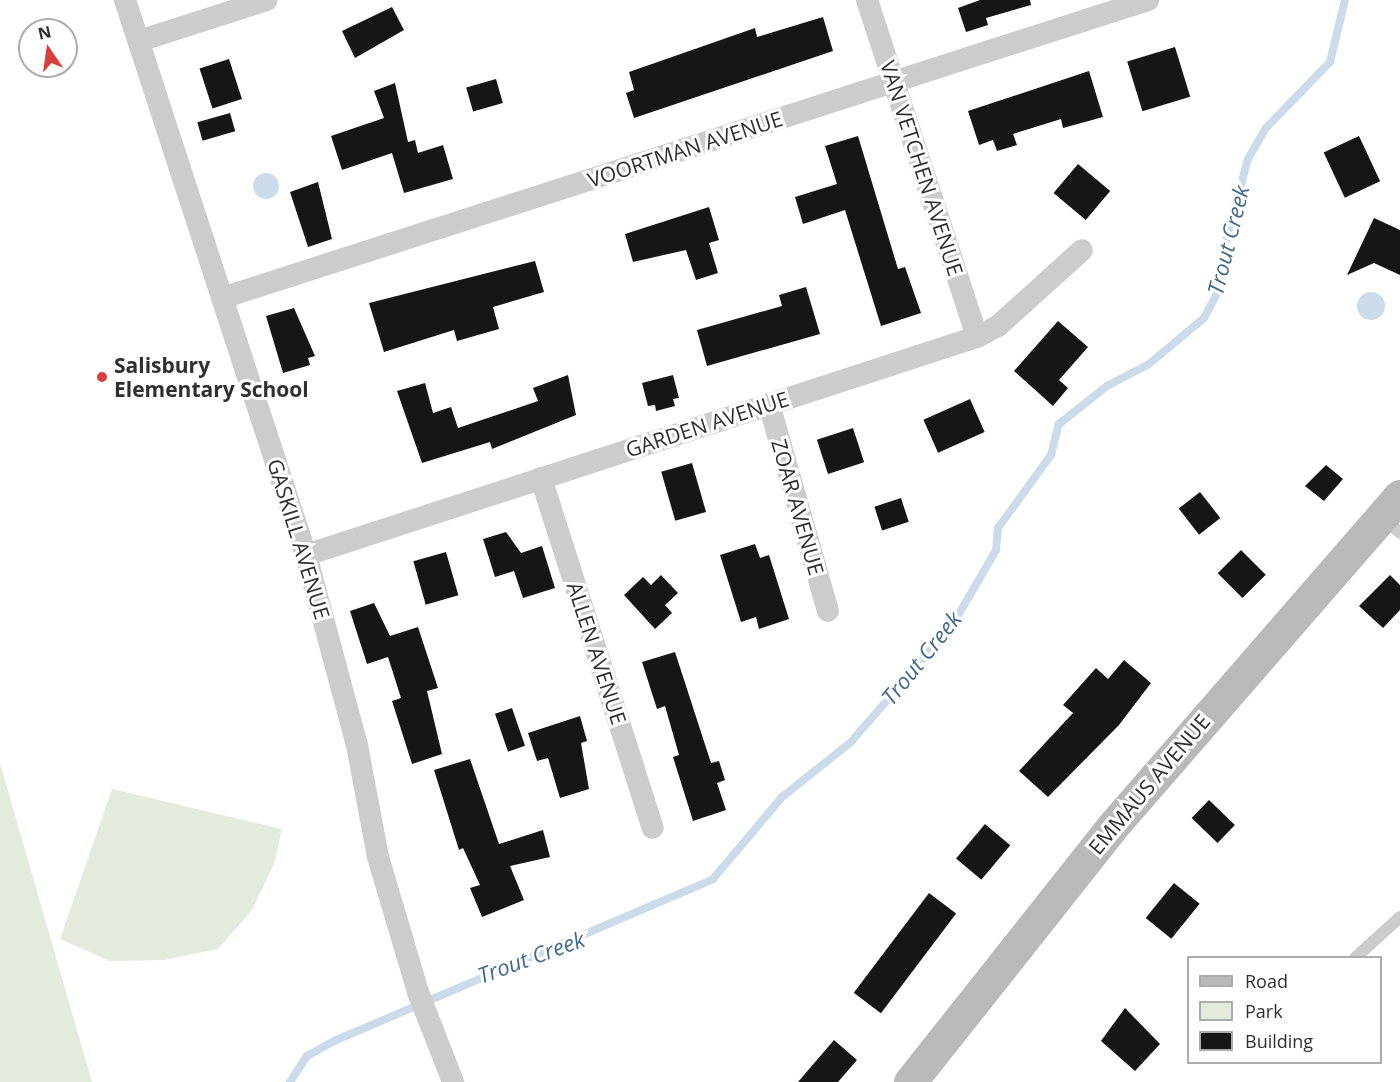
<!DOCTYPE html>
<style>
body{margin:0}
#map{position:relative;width:1400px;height:1082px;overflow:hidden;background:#fff;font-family:"Open Sans",sans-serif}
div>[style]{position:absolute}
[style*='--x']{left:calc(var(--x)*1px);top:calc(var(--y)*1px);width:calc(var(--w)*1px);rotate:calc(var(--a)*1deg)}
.green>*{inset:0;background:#e3ebdd}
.water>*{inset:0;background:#cbdbe9}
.round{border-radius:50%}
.stream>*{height:8px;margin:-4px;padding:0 4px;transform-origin:4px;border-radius:4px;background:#cbdbe9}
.building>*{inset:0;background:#161616;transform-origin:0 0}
.service>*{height:12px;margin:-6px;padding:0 6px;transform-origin:6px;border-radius:6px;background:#ccc}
.minor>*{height:22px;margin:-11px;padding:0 11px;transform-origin:11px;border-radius:11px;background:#ccc}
.secondary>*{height:33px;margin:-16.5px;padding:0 16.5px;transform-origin:16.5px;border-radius:16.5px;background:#b9b9b9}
.dots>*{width:16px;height:16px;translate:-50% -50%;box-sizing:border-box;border:3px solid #fff;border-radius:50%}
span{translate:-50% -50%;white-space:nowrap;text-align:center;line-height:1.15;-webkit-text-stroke:6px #fff;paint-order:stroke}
.street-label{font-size:21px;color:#2f2f2f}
.poi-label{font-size:21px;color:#2f2f2f;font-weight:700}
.left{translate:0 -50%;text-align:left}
.water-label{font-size:22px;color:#43698b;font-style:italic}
.legend{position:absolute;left:1187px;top:956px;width:195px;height:108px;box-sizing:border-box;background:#fff;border:2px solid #acacac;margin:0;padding:8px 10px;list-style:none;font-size:18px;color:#2f2f2f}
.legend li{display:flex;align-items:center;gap:12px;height:30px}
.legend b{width:30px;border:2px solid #acacac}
.north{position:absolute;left:18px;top:18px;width:60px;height:60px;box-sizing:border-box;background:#fff;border:2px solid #acacac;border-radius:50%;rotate:347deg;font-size:16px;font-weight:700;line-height:24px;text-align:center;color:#2f2f2f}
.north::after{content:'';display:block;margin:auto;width:21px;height:27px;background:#d83f3e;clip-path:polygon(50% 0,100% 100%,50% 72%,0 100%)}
</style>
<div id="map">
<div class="green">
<div style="clip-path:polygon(0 763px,92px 1082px,0 1082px)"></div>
<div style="clip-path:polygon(112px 789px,282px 829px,274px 864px,252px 910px,218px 949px,164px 960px,110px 961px,60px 939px)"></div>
</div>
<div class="water">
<div class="round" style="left:253px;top:173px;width:26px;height:26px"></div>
<div class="round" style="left:1357px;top:292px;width:28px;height:28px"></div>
</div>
<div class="stream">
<div style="--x:290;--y:1082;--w:31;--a:-57"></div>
<div style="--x:307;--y:1056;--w:31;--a:-29"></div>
<div style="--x:334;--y:1041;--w:412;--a:-23.1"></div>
<div style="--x:713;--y:879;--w:107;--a:-49.9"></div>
<div style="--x:782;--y:797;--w:87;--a:-38.5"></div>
<div style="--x:850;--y:743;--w:157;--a:-49.1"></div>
<div style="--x:953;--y:624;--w:86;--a:-59.8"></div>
<div style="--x:996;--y:550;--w:22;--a:-85"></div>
<div style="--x:998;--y:528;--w:90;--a:-54"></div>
<div style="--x:1051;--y:455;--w:32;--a:-76"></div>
<div style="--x:1059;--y:424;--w:61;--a:-38.4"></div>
<div style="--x:1107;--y:386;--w:47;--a:-27.6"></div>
<div style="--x:1149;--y:364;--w:72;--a:-39.9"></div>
<div style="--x:1204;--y:318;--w:34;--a:-62"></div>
<div style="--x:1220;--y:288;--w:44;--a:-83.5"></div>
<div style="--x:1225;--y:244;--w:88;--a:-74.9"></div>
<div style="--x:1248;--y:159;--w:36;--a:-60"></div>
<div style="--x:1266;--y:128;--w:92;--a:-45.9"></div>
<div style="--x:1330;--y:62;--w:64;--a:-76.4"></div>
</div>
<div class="building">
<div style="clip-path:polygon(980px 0,1030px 0,1031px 5px,986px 18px,988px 25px,966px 32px,958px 8px)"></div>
<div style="clip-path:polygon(392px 7px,404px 30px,355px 58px,342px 31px)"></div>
<div style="clip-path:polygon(823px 17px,833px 51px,634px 118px,626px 93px,634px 90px,629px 72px,755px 28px,757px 37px)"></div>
<div style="left:1175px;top:47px;width:52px;height:50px;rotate:73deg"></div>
<div style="left:229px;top:59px;width:42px;height:31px;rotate:72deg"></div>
<div style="clip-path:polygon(1089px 71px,1103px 117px,1063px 128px,1061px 119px,1013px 134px,1017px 145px,997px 151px,993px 140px,979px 145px,968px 111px)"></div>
<div style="left:496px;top:79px;width:25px;height:31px;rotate:74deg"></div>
<div style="clip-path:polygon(395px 83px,408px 142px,415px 140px,418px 153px,443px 145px,453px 179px,404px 193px,392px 153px,342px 170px,331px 136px,384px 118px,374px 91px)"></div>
<div style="left:230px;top:113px;width:19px;height:34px;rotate:74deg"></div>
<div style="clip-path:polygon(858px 136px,898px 269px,905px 267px,921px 313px,881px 326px,845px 210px,803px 224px,795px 197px,837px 184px,825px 146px)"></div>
<div style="left:1359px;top:136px;width:50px;height:39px;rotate:65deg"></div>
<div style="left:1078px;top:164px;width:42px;height:38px;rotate:40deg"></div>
<div style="clip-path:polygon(318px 182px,332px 239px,308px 247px,290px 192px)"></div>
<div style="clip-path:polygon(709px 207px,719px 240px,709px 243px,718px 273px,696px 280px,686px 250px,633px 262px,625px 234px)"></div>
<div style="clip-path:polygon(1374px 218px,1400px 230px,1400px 275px,1374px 263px,1347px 275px)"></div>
<div style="clip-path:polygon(535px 261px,544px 292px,493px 307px,499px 329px,457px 341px,454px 330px,384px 352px,369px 303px)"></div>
<div style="clip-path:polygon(806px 287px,820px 334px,707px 366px,697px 330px,782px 306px,779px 295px)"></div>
<div style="clip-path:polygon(294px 308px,315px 356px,308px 358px,310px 365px,283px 373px,266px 316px)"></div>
<div style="clip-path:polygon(1058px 321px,1088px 347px,1059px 380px,1068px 388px,1053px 406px,1014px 371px)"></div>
<div style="clip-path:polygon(568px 375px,576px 415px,492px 449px,490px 442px,422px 463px,397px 391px,425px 383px,433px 413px,451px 407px,458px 428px,538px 401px,533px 388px)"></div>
<div style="clip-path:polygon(673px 375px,679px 398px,673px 399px,675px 406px,656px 411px,655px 405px,648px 406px,642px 383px)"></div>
<div style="left:970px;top:399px;width:36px;height:51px;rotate:66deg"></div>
<div style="left:853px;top:428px;width:36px;height:38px;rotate:72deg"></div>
<div style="left:692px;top:463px;width:51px;height:32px;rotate:74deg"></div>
<div style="clip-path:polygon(1326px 465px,1343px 479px,1324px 501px,1305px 486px)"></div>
<div style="left:1200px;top:492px;width:33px;height:27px;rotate:52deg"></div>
<div style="left:901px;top:498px;width:25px;height:28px;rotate:72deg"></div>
<div style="clip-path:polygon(506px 532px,521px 553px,542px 546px,555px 588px,523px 598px,514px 571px,495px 577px,483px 539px)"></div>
<div style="clip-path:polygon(755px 544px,760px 558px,769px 555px,789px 619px,759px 629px,756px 617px,741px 622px,720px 555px)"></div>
<div style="left:1241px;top:550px;width:35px;height:33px;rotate:45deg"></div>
<div style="left:446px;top:552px;width:45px;height:34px;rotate:74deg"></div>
<div style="clip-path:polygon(661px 575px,678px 593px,665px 605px,672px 613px,655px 629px,624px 595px,643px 577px,651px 585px)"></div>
<div style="clip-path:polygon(1390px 575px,1400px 585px,1400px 610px,1383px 628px,1359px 606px)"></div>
<div style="clip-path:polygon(374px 603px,390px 636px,418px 627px,438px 688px,427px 691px,442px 754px,412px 764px,392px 701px,401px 698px,388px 657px,367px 664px,350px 611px)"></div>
<div style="clip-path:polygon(675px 652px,711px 763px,719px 761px,725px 780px,717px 783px,726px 810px,693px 821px,673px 757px,679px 755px,665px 706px,657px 709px,642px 662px)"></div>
<div style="clip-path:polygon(1124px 660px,1151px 683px,1119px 725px,1048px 797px,1019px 771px,1073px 713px,1063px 705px,1096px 668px,1108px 679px)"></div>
<div style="left:512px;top:708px;width:40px;height:18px;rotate:71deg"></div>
<div style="clip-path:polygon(580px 716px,587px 741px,581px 743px,589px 789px,560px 798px,548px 758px,537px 761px,528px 733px)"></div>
<div style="clip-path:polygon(470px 759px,499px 844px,543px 830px,550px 857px,510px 866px,524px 900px,482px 917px,470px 888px,480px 885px,463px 848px,459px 850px,434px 770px)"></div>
<div style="left:1209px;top:800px;width:36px;height:25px;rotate:44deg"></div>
<div style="left:985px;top:824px;width:33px;height:45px;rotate:40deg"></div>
<div style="left:1174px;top:883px;width:33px;height:45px;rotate:39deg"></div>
<div style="left:929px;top:893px;width:34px;height:125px;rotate:37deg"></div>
<div style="clip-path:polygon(1125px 1008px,1160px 1044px,1135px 1071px,1101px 1041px)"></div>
<div style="clip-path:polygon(834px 1040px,857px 1060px,838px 1082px,798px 1082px)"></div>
</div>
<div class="service">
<div style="--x:1383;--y:518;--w:23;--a:41"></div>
<div style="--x:1355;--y:958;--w:61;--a:-42.3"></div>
</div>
<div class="minor">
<div style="--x:125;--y:0;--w:584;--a:71.94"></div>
<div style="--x:306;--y:555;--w:197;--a:75"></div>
<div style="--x:357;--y:745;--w:114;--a:79.4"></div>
<div style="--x:378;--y:857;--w:141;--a:73.5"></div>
<div style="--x:418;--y:992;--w:97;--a:68.7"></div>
<div style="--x:867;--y:0;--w:354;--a:71.9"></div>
<div style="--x:139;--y:41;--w:134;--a:-17.8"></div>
<div style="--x:222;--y:298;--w:973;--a:-17.84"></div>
<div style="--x:769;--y:404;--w:215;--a:74.1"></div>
<div style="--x:541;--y:478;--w:367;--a:72.3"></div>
<div style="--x:306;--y:555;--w:706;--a:-18"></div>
<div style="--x:977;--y:337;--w:24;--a:-28"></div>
<div style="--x:998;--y:326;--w:113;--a:-42.1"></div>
</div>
<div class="secondary">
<div style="--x:910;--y:1082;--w:324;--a:-51.6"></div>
<div style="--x:1111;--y:828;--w:440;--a:-49"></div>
</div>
<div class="dots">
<div style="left:102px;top:377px;background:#d83f3e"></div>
</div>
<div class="street-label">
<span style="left:685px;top:149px;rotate:-18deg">VOORTMAN AVENUE</span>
<span style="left:922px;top:168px;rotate:72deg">VAN VETCHEN AVENUE</span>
<span style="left:707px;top:424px;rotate:-18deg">GARDEN AVENUE</span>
<span style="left:798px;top:507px;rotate:74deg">ZOAR AVENUE</span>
<span style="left:299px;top:539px;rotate:73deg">GASKILL AVENUE</span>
<span style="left:597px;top:653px;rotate:72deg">ALLEN AVENUE</span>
<span style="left:1149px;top:784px;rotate:-50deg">EMMAUS AVENUE</span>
</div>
<div class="poi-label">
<span class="left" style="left:114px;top:377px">Salisbury<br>Elementary School</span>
</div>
<div class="water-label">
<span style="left:1228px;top:240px;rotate:-76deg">Trout Creek</span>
<span style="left:921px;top:658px;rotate:-51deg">Trout Creek</span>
<span style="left:531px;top:957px;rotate:-20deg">Trout Creek</span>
</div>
<ul class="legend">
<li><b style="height:8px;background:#b9b9b9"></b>Road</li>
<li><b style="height:16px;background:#e3ebdd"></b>Park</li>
<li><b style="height:16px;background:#161616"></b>Building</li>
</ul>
<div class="north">N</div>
</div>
